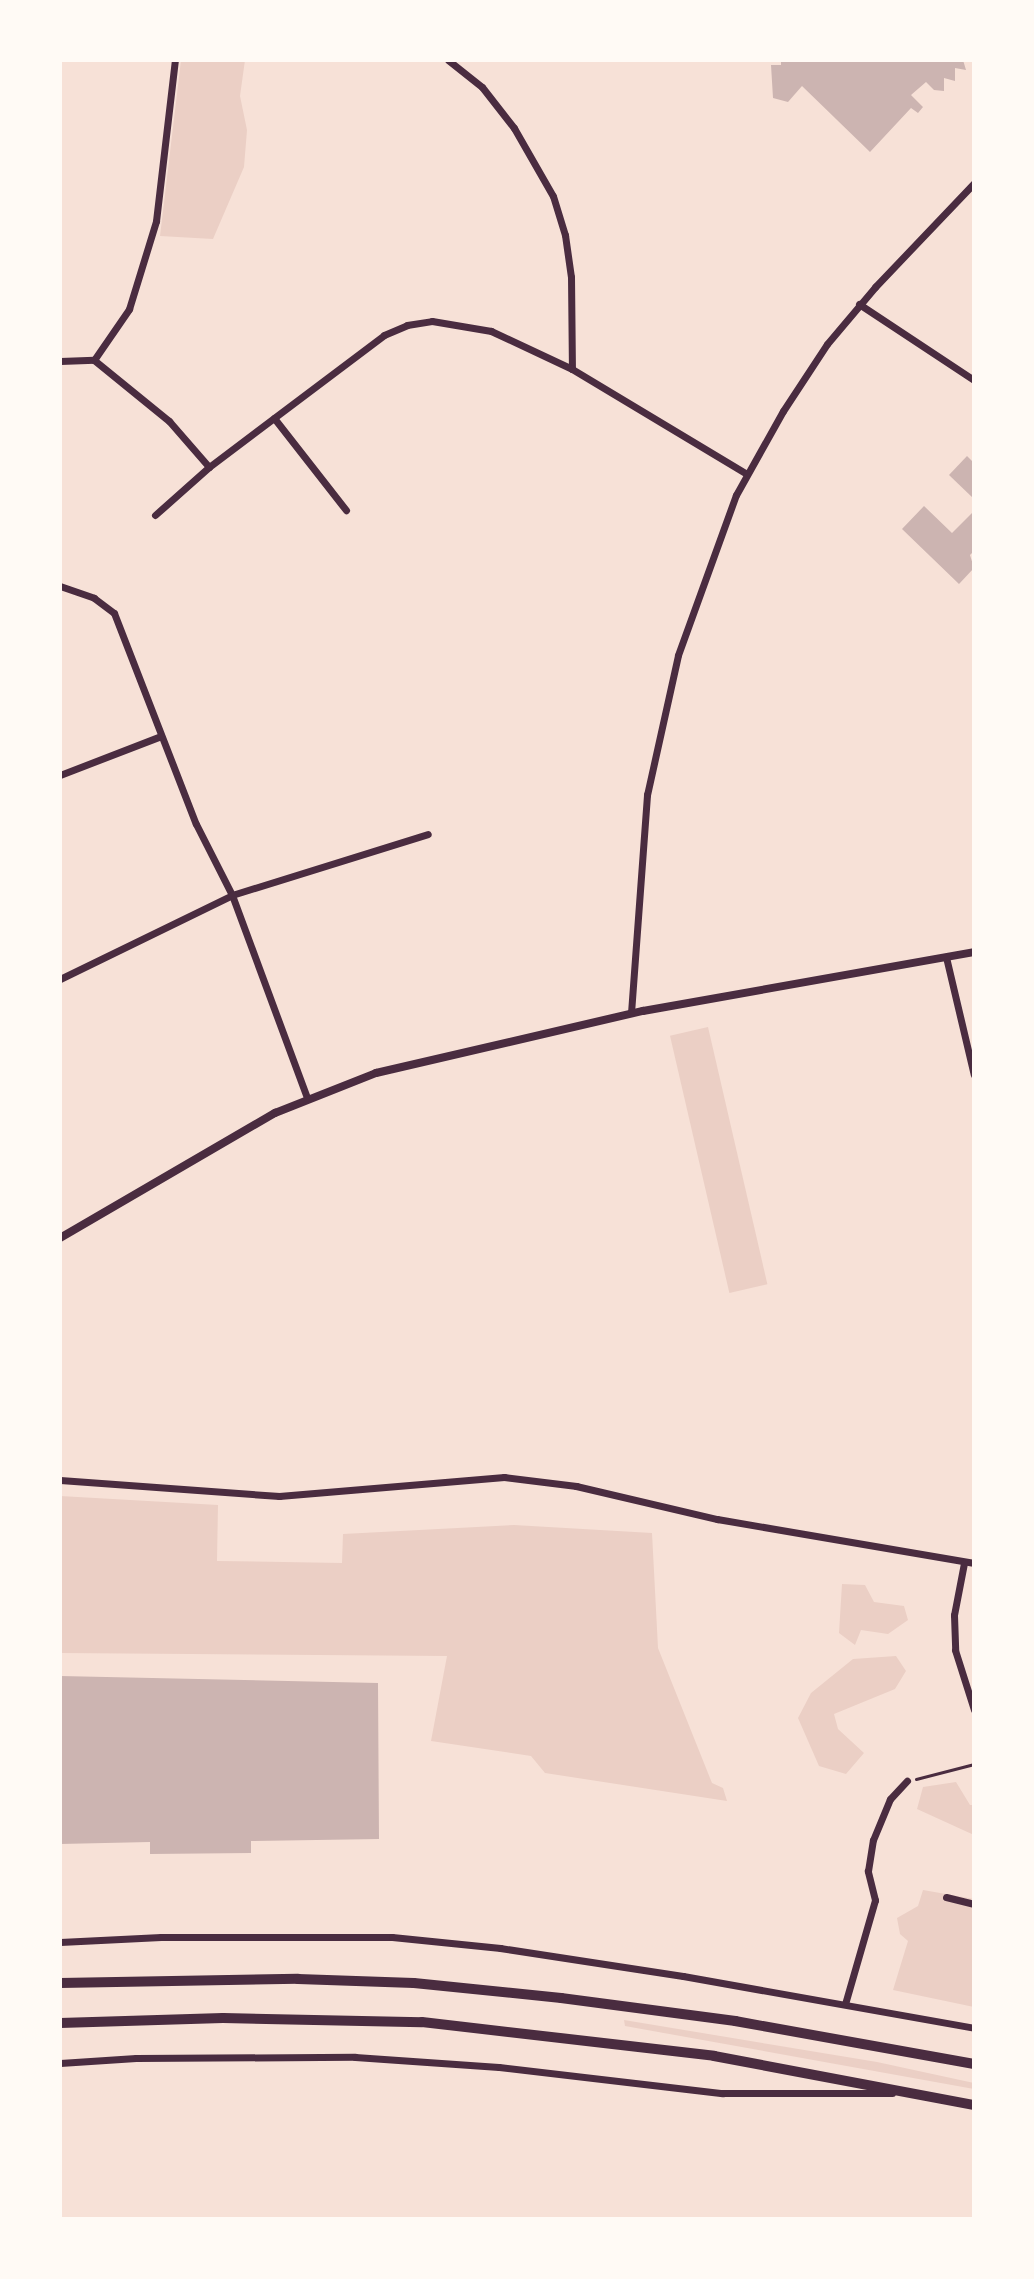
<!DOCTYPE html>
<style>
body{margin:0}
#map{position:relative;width:1034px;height:2279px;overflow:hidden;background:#f7e1d7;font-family:"Source Serif 4",serif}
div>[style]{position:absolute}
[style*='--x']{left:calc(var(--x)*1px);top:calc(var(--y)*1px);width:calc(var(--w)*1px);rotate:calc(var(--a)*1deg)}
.green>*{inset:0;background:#ebcfc5;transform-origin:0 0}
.building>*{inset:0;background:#ccb4b1}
.path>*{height:3px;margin:-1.5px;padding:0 1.5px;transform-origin:1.5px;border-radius:1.5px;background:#4a2c40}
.minor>*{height:7px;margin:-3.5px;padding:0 3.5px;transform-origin:3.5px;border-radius:3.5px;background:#4a2c40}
.tertiary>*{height:8px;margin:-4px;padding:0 4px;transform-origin:4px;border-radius:4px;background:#4a2c40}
.primary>*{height:10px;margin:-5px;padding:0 5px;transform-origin:5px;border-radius:5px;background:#4a2c40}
span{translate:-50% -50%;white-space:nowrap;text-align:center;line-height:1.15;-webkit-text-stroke:8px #fffaf5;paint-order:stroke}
.frame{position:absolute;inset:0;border:62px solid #fffaf5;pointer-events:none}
</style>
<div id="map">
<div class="green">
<div style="clip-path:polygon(181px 60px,245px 60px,240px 96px,247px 130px,244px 167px,213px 239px,160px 236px)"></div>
<div style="left:708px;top:1027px;width:264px;height:39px;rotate:77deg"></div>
<div style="clip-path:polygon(60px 1496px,218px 1505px,217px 1561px,342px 1563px,343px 1534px,514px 1525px,652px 1533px,658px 1648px,712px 1783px,723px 1788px,727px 1801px,545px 1773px,531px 1756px,431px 1741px,447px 1656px,60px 1653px)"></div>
<div style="clip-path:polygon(842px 1584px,865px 1585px,874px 1602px,904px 1606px,908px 1620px,888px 1634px,861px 1630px,855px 1645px,839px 1633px)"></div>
<div style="clip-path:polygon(896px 1656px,906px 1671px,895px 1689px,834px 1714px,838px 1729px,864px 1753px,846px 1774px,819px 1766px,798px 1718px,811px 1693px,853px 1659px)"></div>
<div style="clip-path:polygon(956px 1782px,970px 1805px,974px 1805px,974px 1835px,917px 1809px,923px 1787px)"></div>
<div style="clip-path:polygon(923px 1890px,974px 1899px,974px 2007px,893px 1990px,908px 1941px,900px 1934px,897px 1918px,918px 1906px)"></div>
<div style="clip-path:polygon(624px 2020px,877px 2062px,974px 2083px,974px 2089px,625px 2026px)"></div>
</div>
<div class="building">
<div style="clip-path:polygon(781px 60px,963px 60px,966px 70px,955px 68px,955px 81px,944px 78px,944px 91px,934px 90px,926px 82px,911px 95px,923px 107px,918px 113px,911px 108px,870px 152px,802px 86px,788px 102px,773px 98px,771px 65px,781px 65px)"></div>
<div style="clip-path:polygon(967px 456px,974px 463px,974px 499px,949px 475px)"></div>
<div style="clip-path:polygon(924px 506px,952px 533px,974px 511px,974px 551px,970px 555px,974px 568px,959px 584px,902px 529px)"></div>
<div style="clip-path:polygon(60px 1676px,378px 1683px,379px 1839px,251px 1841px,251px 1853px,150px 1854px,150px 1842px,60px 1844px)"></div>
</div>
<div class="path">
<div style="--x:916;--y:1779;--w:60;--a:-14.5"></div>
</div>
<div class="minor">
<div style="--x:448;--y:60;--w:43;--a:38.5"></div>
<div style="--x:482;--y:87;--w:52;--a:52"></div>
<div style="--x:514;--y:128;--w:78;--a:60.2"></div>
<div style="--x:553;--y:196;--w:41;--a:72.9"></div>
<div style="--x:565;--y:235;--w:42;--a:81.9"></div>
<div style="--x:571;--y:277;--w:92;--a:89.4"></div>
<div style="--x:859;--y:304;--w:138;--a:33.5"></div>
<div style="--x:94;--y:360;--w:62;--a:-55.5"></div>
<div style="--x:129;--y:309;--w:92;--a:-72.9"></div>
<div style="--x:156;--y:221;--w:162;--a:-83.3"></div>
<div style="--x:60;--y:361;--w:34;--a:-2"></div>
<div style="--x:94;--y:360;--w:97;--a:39.1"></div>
<div style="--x:169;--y:421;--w:61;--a:49"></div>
<div style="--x:274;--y:418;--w:117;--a:52"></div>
<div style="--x:155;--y:515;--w:72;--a:-41.6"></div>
<div style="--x:209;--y:467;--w:219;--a:-37"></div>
<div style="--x:384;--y:335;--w:25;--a:-23"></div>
<div style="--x:407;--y:325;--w:25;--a:-9"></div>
<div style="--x:432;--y:321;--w:60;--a:9.6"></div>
<div style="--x:491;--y:331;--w:89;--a:25.1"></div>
<div style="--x:572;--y:369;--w:204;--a:31"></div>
<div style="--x:60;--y:586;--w:36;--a:19"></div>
<div style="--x:94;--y:598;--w:25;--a:37"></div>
<div style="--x:114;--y:613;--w:226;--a:68.8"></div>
<div style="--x:196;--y:824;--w:80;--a:63.1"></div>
<div style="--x:232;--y:895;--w:216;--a:69.7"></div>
<div style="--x:60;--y:775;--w:108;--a:-21.1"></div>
<div style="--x:946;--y:957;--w:121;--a:76.7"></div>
<div style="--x:60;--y:979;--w:191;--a:-26"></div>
<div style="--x:232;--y:895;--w:205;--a:-17.3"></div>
<div style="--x:631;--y:1013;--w:219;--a:-85.8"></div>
<div style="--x:647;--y:795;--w:143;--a:-77.5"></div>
<div style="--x:678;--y:655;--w:170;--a:-70.1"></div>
<div style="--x:736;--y:495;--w:96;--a:-60.8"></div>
<div style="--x:783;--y:411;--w:80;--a:-56.7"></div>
<div style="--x:827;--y:344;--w:75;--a:-49.9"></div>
<div style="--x:875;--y:287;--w:144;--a:-46.4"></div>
<div style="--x:60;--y:1480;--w:220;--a:4.2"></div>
<div style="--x:279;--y:1496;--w:226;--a:-4.8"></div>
<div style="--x:504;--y:1477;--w:73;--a:7.1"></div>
<div style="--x:576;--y:1486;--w:145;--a:13.2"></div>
<div style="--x:717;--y:1519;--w:261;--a:9.7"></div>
<div style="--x:964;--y:1563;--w:53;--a:100.9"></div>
<div style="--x:954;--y:1615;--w:35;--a:88"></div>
<div style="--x:955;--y:1650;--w:63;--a:72.4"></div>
<div style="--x:946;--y:1897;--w:29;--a:14"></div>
<div style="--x:60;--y:1942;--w:101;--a:-2.8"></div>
<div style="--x:161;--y:1937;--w:231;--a:0"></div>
<div style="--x:392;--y:1937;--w:109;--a:5.8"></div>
<div style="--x:500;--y:1948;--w:185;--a:8.7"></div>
<div style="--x:683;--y:1976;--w:296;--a:10.1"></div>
<div style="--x:845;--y:2004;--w:108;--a:-73.9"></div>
<div style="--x:875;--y:1900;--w:30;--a:-104"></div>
<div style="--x:868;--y:1871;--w:31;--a:-81"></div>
<div style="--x:873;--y:1840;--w:44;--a:-67.5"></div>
<div style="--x:890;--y:1799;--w:25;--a:-47"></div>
<div style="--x:60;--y:2063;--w:76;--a:-3.8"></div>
<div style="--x:136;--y:2058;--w:219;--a:-0.3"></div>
<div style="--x:355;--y:2057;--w:144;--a:4"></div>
<div style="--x:499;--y:2067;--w:225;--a:6.7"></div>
<div style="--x:722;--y:2093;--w:170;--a:0"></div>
</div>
<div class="tertiary">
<div style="--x:60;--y:1238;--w:249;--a:-30.2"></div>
<div style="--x:275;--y:1113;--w:109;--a:-21.6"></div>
<div style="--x:376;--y:1073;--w:274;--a:-13.1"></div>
<div style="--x:643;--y:1011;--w:336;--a:-10.1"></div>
</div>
<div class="primary">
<div style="--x:60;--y:1983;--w:238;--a:-1"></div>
<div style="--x:298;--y:1979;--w:116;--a:2"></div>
<div style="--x:414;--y:1983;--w:148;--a:5.8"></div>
<div style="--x:561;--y:1998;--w:176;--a:7.5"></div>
<div style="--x:735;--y:2021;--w:243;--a:10.2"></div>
<div style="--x:60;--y:2023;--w:163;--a:-1.8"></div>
<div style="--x:223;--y:2018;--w:199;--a:1.2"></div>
<div style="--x:422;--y:2022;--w:294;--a:6.6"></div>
<div style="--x:714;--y:2056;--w:265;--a:10.7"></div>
</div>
<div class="frame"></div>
</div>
